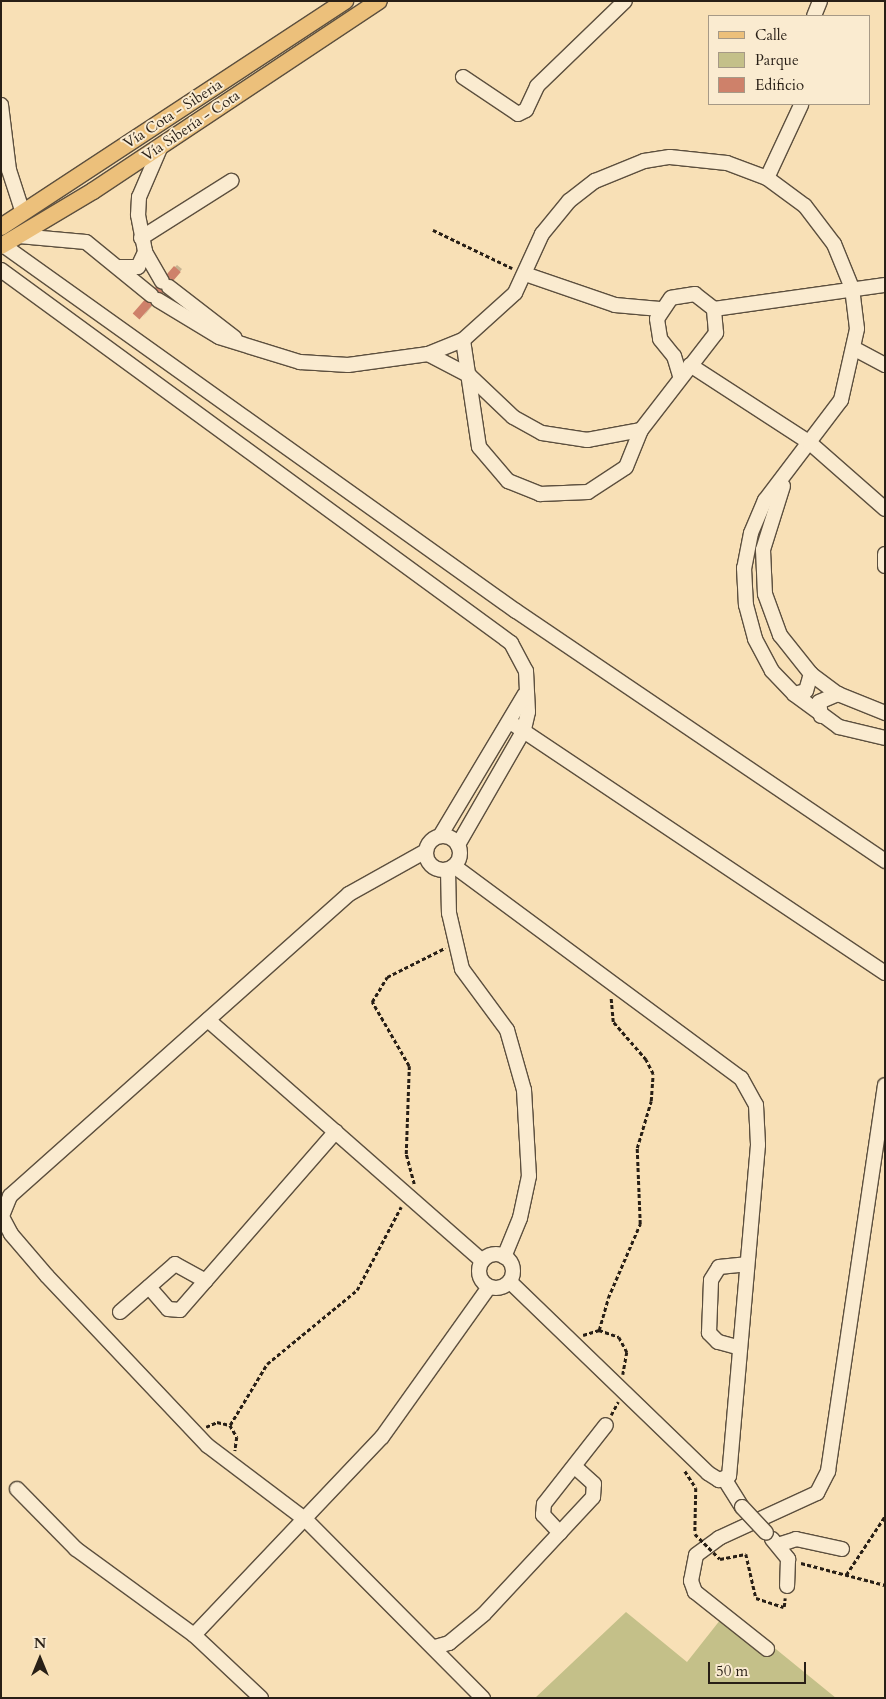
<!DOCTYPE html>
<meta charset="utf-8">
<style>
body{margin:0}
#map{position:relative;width:886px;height:1699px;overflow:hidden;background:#f8e0b6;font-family:Cardo,serif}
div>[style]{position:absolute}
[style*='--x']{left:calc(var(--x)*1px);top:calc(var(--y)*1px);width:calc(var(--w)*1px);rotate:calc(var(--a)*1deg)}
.green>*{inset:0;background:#c4c089}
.shadow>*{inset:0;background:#0003}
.building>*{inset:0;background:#ce816a;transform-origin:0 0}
.path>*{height:2.5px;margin-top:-1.25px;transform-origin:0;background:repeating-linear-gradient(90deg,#281f16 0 4px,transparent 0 6.5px)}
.roads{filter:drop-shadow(1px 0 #5c4f3e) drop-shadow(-1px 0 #5c4f3e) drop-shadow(0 1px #5c4f3e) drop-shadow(0 -1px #5c4f3e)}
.minor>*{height:14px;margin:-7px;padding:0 7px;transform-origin:7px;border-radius:7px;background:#faebd0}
.minor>.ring{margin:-7px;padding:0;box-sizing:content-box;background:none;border:14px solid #faebd0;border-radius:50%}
.major>*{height:16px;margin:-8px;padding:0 8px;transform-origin:8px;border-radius:8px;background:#ecc07b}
.path-bridge>*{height:2.5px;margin-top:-1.25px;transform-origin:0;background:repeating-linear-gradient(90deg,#281f16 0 4px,transparent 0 6.5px)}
.bridges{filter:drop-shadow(1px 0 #5c4f3e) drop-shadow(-1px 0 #5c4f3e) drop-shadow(0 1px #5c4f3e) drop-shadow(0 -1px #5c4f3e)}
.minor-bridge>*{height:14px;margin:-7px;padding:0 7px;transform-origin:7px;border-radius:7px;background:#faebd0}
span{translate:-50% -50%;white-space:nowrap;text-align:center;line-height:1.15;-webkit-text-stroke:4px #faebd0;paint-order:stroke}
.street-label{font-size:15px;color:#281f16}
.frame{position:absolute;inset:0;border:2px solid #281f16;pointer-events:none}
.legend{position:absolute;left:708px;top:15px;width:162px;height:90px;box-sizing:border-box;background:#faebd0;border:1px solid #a69986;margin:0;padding:6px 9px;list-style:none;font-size:15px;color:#281f16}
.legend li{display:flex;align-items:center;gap:10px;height:25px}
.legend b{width:25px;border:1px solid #a69986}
.north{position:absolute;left:15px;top:1634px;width:50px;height:50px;-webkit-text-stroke:4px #faebd0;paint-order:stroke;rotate:0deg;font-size:14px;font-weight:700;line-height:20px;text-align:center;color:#281f16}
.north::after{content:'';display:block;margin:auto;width:18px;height:22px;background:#281f16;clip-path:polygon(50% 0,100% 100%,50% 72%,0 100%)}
.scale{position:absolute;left:708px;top:1662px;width:98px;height:22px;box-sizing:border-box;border:2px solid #281f16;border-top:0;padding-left:6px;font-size:15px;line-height:18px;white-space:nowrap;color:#281f16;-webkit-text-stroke:4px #faebd0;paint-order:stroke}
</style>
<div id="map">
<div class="green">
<div style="clip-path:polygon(728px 1610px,836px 1698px,535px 1698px,626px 1612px,687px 1662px)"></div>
</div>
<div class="shadow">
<div style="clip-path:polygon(177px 265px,182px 269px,143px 317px,175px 267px)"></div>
</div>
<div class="building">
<div style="left:174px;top:266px;width:9px;height:63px;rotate:41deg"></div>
</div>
<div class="path">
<div style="--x:433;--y:230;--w:88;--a:25.7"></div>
<div style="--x:414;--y:1184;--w:31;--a:-105"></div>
<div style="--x:406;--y:1154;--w:88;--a:-88"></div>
<div style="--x:409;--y:1066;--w:74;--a:-120"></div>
<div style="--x:372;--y:1002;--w:29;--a:-59"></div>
<div style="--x:387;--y:977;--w:65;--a:-26.6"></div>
<div style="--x:599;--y:1330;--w:33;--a:-74"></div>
<div style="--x:608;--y:1298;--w:81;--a:-66.6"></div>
<div style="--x:640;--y:1224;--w:76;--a:-92.3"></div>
<div style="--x:637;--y:1148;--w:49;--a:-73.4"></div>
<div style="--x:651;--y:1101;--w:27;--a:-86"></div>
<div style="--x:653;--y:1074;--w:16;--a:-117"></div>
<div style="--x:646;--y:1060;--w:50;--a:-131"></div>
<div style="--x:613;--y:1022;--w:24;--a:-95"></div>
<div style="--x:583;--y:1335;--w:17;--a:-17"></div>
<div style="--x:599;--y:1330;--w:21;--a:19"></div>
<div style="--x:619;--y:1337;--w:17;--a:62"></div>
<div style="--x:627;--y:1352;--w:23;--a:100"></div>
<div style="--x:611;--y:1415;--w:15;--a:-62"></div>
<div style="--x:230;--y:1425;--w:71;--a:-58.8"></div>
<div style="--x:267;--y:1364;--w:117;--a:-39.4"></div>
<div style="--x:357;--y:1290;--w:94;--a:-62.1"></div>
<div style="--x:206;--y:1427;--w:12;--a:-24"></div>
<div style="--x:217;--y:1422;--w:13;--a:13"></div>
<div style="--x:230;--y:1425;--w:14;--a:60"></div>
<div style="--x:237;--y:1437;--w:14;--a:98"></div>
<div style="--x:685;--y:1471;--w:20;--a:57"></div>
<div style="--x:696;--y:1488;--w:46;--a:91.2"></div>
<div style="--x:720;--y:1559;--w:26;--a:-11"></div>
<div style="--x:746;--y:1554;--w:45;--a:77.2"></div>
<div style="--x:756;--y:1598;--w:29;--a:18"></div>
<div style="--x:784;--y:1607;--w:9;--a:-84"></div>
<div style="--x:801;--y:1563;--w:87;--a:14.7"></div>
<div style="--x:846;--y:1575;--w:71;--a:-56.5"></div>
</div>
<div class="roads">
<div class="minor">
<div style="--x:814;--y:16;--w:16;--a:-68"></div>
<div style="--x:463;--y:77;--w:66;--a:33.9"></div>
<div style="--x:518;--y:114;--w:9;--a:-27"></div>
<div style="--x:526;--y:110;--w:26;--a:-65"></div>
<div style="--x:537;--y:86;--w:122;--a:-44"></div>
<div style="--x:1;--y:105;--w:65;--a:83"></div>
<div style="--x:9;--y:170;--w:45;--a:72"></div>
<div style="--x:161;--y:146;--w:56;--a:113.3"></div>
<div style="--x:139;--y:197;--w:18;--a:93"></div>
<div style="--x:138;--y:215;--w:38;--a:79"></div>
<div style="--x:145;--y:252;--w:34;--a:60"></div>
<div style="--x:767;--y:178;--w:81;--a:-65"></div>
<div style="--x:19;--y:236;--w:67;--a:5.1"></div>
<div style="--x:86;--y:242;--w:84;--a:39.2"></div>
<div style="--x:141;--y:238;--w:107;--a:-32.3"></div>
<div style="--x:3;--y:245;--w:630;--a:35.51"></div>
<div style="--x:516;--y:611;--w:446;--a:34.1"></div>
<div style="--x:120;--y:267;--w:18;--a:0"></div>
<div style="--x:138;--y:267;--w:17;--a:-65"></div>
<div style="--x:1;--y:270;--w:632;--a:36.18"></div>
<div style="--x:511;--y:643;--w:32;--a:62"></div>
<div style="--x:526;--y:671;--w:41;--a:87.2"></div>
<div style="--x:528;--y:712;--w:18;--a:103"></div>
<div style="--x:524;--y:730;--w:133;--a:119.9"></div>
<div style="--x:525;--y:274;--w:95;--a:19"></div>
<div style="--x:615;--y:305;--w:45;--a:5.1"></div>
<div style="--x:169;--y:287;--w:83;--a:37.7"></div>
<div style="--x:158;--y:300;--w:71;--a:31.2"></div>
<div style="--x:219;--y:337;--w:85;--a:17.2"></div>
<div style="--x:300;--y:362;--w:48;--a:3.6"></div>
<div style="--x:348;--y:365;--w:81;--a:-7.8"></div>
<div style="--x:428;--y:354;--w:38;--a:-22"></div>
<div style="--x:463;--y:340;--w:70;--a:-42.1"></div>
<div style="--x:515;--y:293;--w:65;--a:-65.4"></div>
<div style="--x:542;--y:234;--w:43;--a:-50.7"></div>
<div style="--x:569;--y:201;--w:33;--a:-38"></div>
<div style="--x:595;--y:181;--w:53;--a:-22.2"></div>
<div style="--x:644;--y:161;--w:26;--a:-9"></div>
<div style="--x:670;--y:157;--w:57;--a:6"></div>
<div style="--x:727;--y:163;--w:43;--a:20.6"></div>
<div style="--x:767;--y:178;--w:47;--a:36.4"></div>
<div style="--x:805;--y:206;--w:48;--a:52.7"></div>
<div style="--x:834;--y:244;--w:48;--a:67.8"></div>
<div style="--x:852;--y:288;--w:41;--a:83"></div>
<div style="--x:857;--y:329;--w:73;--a:102.7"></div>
<div style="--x:841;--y:400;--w:126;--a:127.2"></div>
<div style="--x:765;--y:500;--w:36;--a:113"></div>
<div style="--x:751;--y:533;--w:36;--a:101"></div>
<div style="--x:744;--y:568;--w:37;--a:87"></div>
<div style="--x:746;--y:605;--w:35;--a:75"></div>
<div style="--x:755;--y:639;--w:36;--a:62"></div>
<div style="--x:772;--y:671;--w:32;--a:46"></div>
<div style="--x:794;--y:694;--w:56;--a:36.3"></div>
<div style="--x:839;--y:727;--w:47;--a:13.4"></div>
<div style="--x:714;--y:309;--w:173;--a:-8"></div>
<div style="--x:463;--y:340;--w:108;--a:81.5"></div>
<div style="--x:479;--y:447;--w:45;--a:49.5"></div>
<div style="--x:508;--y:481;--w:35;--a:22"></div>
<div style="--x:540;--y:494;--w:48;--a:-2.4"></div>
<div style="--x:588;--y:492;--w:45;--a:-33.3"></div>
<div style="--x:626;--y:467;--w:40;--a:-68"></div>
<div style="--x:641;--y:430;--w:123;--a:-52.3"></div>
<div style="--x:716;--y:333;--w:24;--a:-95"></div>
<div style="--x:714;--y:309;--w:24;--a:-142"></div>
<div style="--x:695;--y:294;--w:24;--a:171"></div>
<div style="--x:671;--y:298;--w:25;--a:124"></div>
<div style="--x:657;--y:319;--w:20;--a:81"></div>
<div style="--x:660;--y:339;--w:22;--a:51"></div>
<div style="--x:674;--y:356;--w:21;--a:73"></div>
<div style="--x:855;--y:349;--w:34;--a:28"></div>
<div style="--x:428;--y:354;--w:47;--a:27.6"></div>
<div style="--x:470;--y:376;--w:59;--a:43.6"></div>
<div style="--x:513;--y:417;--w:33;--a:29"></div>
<div style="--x:542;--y:433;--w:46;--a:8.8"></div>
<div style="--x:587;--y:440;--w:55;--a:-10.5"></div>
<div style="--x:690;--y:365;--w:143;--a:33"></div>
<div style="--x:810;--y:443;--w:100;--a:41.3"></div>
<div style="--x:783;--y:486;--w:67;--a:107.4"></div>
<div style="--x:763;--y:550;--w:44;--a:87.4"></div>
<div style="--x:765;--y:594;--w:44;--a:69.9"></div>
<div style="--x:780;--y:635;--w:50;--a:51.5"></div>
<div style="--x:811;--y:674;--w:34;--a:37"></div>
<div style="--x:838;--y:694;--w:51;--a:22"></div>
<div style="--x:885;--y:554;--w:12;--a:90"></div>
<div style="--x:794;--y:694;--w:12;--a:-14"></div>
<div style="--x:806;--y:691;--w:18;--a:-74"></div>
<div style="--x:821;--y:716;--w:14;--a:-98"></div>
<div style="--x:819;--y:702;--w:21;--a:-23"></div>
<div style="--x:510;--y:722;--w:451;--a:33.8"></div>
<div class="ring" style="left:426px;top:836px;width:20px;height:20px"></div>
<div style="--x:440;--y:836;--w:165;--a:-59.1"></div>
<div style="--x:454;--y:866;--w:357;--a:36.5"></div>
<div style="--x:741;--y:1078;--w:31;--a:61"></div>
<div style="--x:756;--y:1105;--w:40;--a:87.1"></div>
<div style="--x:758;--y:1145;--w:332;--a:95"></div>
<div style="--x:729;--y:1476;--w:11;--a:158"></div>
<div style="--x:719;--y:1480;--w:13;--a:-148"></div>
<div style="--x:708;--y:1473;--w:275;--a:-136"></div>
<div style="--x:448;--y:870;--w:43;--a:88.7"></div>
<div style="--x:449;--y:913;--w:57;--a:76.9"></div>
<div style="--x:462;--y:969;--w:76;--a:53.6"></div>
<div style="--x:507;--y:1030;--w:62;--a:74.2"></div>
<div style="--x:524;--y:1090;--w:86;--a:86.7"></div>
<div style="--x:529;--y:1176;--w:43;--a:102.1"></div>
<div style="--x:520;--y:1218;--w:42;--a:112.3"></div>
<div style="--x:208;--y:1020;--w:365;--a:41.3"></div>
<div style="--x:1;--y:1215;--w:21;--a:62"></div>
<div style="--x:11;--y:1234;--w:55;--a:49.4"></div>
<div style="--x:47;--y:1276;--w:234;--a:46.6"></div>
<div style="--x:208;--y:1446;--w:123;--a:37.1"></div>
<div style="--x:306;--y:1520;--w:251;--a:45.2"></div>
<div style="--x:2;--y:1216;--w:22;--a:-68"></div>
<div style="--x:10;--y:1196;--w:454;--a:-41.7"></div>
<div style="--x:349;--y:894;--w:88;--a:-29.2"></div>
<div class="ring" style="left:479px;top:1254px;width:20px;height:20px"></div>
<div style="--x:149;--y:1287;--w:29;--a:49"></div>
<div style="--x:168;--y:1309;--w:12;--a:5"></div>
<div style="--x:180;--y:1310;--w:237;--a:-48.9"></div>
<div style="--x:120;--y:1312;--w:73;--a:-41.1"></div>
<div style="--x:175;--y:1264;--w:35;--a:29"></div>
<div style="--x:737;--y:1347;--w:20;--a:-165"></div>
<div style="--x:718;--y:1342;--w:13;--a:-135"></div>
<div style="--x:709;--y:1333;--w:53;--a:-87.8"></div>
<div style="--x:711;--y:1280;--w:15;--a:-58"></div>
<div style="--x:719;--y:1267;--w:27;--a:-6"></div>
<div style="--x:725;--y:1480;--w:32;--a:58"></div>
<div style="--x:17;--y:1489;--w:84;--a:45.5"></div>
<div style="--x:76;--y:1549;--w:146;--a:36.1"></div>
<div style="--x:194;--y:1635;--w:92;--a:43.2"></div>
<div style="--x:560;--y:1533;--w:25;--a:-133"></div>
<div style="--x:543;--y:1515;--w:11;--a:-85"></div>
<div style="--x:544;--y:1504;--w:100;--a:-51.9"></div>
<div style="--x:772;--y:1539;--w:26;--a:51"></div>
<div style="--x:788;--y:1559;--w:27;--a:92"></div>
<div style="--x:778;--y:1545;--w:19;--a:-18"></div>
<div style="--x:796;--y:1539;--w:47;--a:12.3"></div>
<div style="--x:194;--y:1635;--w:273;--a:-46.5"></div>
<div style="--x:382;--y:1437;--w:184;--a:-54.5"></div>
<div style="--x:435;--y:1647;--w:15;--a:-16"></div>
<div style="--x:449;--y:1643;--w:45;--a:-39.6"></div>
<div style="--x:484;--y:1614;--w:160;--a:-47"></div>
<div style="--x:593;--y:1497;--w:13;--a:-86"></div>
<div style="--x:594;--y:1484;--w:25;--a:-138"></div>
<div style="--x:767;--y:1649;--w:92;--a:-141.6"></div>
<div style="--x:695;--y:1592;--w:12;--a:-110"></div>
<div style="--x:691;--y:1581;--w:26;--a:-79"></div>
<div style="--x:696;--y:1555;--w:29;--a:-36"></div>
<div style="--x:719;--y:1538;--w:108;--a:-24.7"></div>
<div style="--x:817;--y:1493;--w:25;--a:-63"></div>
<div style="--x:828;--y:1471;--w:390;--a:-81.6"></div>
</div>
<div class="major">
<div style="--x:1;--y:227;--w:412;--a:-33.3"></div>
<div style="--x:1;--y:246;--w:107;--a:-30.9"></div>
<div style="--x:93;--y:191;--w:343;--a:-33.6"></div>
</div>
</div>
<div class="path-bridge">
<div style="--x:695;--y:1534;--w:35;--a:45"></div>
</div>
<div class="bridges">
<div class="minor-bridge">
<div style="--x:742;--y:1507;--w:35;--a:47"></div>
</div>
</div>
<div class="street-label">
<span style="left:173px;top:114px;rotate:-33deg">Vía Cota - Siberia</span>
<span style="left:191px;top:126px;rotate:-34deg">Vía Sibería - Cota</span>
</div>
<div class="frame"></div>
<ul class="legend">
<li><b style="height:6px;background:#ecc07b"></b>Calle</li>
<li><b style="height:14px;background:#c4c089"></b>Parque</li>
<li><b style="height:14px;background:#ce816a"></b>Edificio</li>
</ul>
<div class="north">N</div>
<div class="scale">50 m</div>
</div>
